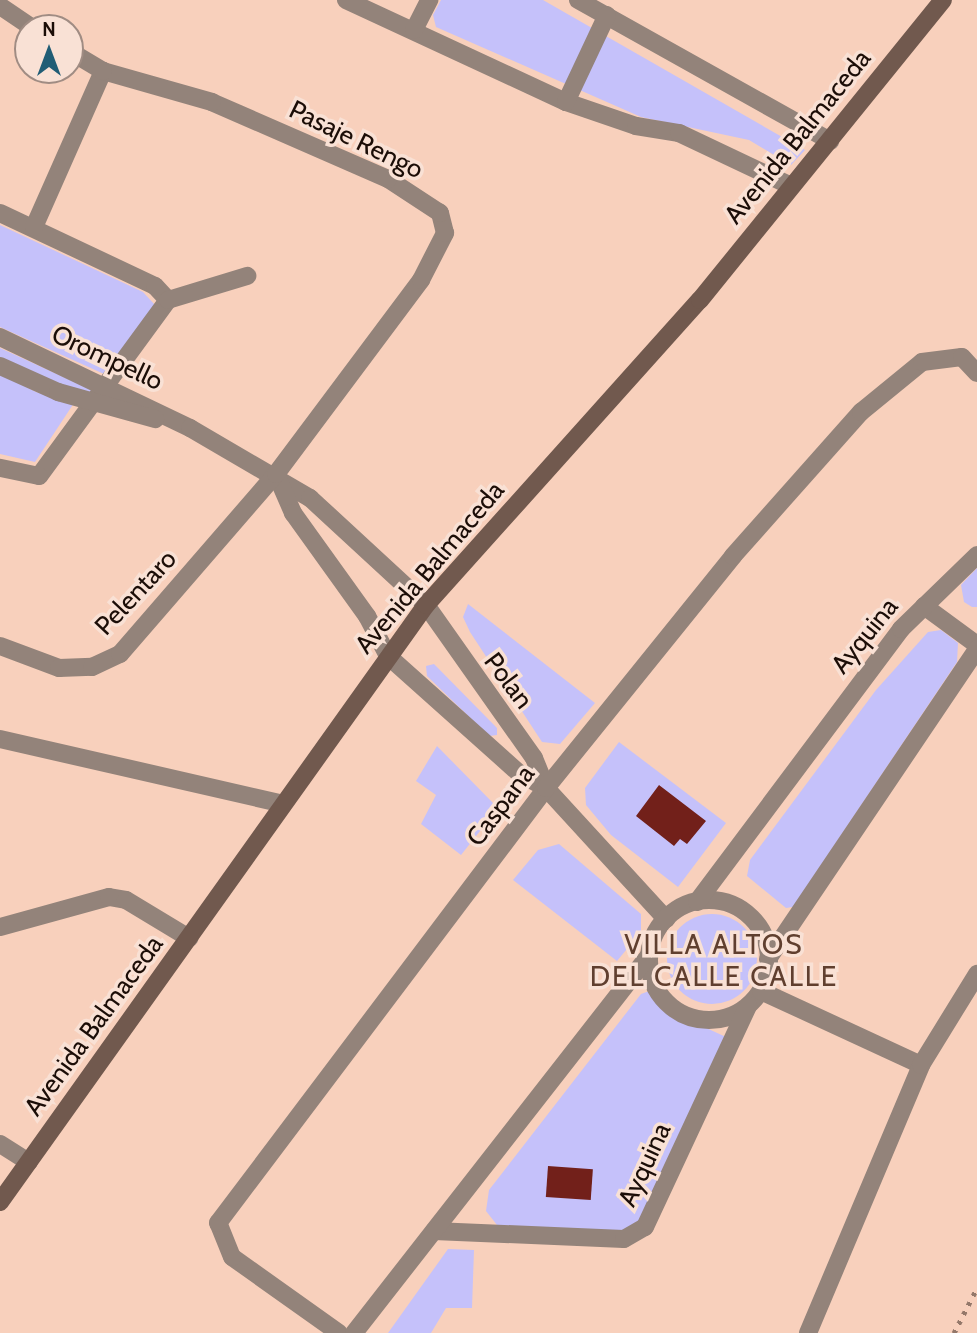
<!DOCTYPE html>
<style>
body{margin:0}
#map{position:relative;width:977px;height:1333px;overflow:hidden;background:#f8d0bc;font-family:Cabin,sans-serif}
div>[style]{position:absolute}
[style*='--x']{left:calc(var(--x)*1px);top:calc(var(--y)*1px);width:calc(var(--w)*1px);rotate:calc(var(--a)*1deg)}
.green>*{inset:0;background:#c5c1fa}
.round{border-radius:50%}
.building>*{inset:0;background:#72201a;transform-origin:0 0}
.minor>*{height:18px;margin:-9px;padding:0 9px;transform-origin:9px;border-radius:9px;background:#93837a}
.minor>.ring{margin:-9px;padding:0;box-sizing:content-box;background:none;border:18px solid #93837a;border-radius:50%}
.secondary>*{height:18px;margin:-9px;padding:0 9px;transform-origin:9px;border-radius:9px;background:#71594e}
.rail>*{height:5px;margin-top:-2.5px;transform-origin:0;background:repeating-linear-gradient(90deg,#94786a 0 3.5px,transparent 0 10.5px)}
span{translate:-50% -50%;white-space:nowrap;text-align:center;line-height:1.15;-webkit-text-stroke:7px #f9e1d5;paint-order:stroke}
.street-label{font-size:26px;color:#1b0d07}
.neighbourhood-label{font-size:28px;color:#603f2f;letter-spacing:2px}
.north{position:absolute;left:14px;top:14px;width:70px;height:70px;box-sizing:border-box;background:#f9e1d5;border:2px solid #a08c83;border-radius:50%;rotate:0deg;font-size:19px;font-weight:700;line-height:28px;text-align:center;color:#1b0d07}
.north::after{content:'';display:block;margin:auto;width:24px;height:32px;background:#215d75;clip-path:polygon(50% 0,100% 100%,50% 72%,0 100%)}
</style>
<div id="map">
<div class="green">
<div style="clip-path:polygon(441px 0,543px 0,805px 150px,791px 165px,749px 140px,641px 117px,436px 27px,433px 15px)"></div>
<div style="clip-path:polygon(0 225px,143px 292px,155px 305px,104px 374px,0 327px)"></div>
<div style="clip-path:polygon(0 348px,92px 390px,90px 396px,0 360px)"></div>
<div style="clip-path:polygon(0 373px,36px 392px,74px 403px,35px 462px,0 454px)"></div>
<div style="clip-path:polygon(977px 568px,977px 607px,972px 607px,964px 602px,961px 585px)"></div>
<div style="clip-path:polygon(468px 604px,595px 703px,560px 744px,542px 742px,470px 632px,463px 617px)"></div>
<div style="clip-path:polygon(941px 630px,958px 643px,957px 662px,793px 907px,786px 908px,747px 876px,750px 860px,876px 690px,928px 632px)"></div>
<div style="clip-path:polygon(434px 664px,497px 728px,497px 735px,489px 736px,427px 676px,426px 666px)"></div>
<div style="clip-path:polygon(619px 742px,726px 823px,678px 887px,611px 835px,586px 805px,585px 788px)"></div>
<div style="clip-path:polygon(437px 746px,493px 803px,492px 816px,461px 855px,421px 824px,436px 795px,416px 781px)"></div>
<div style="clip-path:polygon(559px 844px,641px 914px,641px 932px,617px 961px,513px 880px,538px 850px)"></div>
<div class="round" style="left:667px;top:914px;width:90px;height:90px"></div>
<div style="clip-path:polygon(652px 990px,669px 1011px,726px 1037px,633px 1235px,497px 1225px,486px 1211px,489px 1190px,641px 994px)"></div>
<div style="clip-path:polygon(448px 1249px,474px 1250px,472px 1308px,446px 1308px,431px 1333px,388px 1333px)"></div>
</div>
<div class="building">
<div style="clip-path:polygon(659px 785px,706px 821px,687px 844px,680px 839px,674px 846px,636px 816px)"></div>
<div style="left:548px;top:1166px;width:45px;height:31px;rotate:4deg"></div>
</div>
<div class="minor">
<div style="--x:346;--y:0;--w:242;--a:24.9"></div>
<div style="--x:566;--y:102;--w:74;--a:18.9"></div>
<div style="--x:636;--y:126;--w:44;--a:9.2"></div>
<div style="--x:679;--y:133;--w:124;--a:25.3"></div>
<div style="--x:578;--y:0;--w:289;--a:29.2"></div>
<div style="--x:0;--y:6;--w:40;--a:34"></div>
<div style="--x:414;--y:30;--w:34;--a:-63"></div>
<div style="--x:566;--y:102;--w:96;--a:-64.8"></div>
<div style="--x:0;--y:213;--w:171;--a:25.2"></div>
<div style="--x:155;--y:286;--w:19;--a:47"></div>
<div style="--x:168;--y:300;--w:218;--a:126.2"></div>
<div style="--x:39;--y:476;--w:40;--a:-168"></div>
<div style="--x:34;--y:227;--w:171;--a:-66.1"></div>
<div style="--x:168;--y:300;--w:83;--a:-16.9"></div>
<div style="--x:0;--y:337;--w:211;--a:25.6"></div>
<div style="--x:190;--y:428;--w:139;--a:30.3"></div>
<div style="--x:310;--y:498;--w:158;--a:42.7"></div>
<div style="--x:426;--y:605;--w:187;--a:54.8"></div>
<div style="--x:534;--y:758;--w:32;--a:68"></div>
<div style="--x:0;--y:366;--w:64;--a:24.1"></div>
<div style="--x:58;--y:392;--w:101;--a:15.6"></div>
<div style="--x:276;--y:474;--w:43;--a:66.4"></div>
<div style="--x:293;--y:513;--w:127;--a:54.3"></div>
<div style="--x:367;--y:616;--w:45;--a:62.3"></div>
<div style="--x:388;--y:656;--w:177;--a:41.8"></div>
<div style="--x:520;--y:774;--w:30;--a:28"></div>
<div style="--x:546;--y:788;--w:178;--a:47.5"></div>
<div style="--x:924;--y:606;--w:66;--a:36.3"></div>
<div style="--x:0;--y:646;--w:63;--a:20.4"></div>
<div style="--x:59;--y:668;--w:33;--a:-2"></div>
<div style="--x:92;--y:667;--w:31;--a:-25"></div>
<div style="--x:120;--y:654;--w:238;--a:-49.1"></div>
<div style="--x:276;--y:474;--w:242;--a:-53.2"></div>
<div style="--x:421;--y:280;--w:53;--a:-62.9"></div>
<div style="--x:445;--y:233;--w:21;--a:-104"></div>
<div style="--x:440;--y:213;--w:62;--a:-146.8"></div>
<div style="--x:388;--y:179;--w:192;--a:-156.4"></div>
<div style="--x:212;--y:102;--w:113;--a:-164.1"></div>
<div style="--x:103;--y:71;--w:39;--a:-149"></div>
<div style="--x:0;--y:739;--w:290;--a:12.9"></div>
<div class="ring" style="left:649px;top:900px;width:102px;height:102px"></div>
<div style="--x:697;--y:902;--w:341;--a:-53.2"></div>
<div style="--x:901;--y:629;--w:106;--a:-44.2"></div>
<div style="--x:0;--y:927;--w:113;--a:-15.4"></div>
<div style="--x:109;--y:897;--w:17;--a:10"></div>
<div style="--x:126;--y:900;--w:74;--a:31.1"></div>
<div style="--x:768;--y:959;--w:374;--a:-56"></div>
<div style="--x:761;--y:991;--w:176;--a:24.8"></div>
<div style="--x:0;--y:1144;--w:34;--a:32"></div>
<div style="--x:434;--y:1231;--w:190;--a:2.4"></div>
<div style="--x:624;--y:1239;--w:24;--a:-30"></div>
<div style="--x:645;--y:1227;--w:244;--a:-65"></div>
<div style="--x:339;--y:1333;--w:131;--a:-144.6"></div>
<div style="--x:232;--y:1257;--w:37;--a:-112"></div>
<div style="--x:218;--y:1223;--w:545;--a:-52.98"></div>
<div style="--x:546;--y:788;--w:298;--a:-51.1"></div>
<div style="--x:733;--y:556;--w:193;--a:-48.4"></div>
<div style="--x:861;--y:412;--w:79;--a:-39.3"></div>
<div style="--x:922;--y:362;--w:40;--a:-7.1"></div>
<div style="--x:962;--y:357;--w:22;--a:47"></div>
<div style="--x:354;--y:1333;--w:479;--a:-52"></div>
<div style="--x:808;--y:1333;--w:291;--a:-67.1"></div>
<div style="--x:921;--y:1065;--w:107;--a:-58.4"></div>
</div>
<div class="secondary">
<div style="--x:0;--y:1202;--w:733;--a:-54.49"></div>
<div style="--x:426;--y:605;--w:410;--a:-48.1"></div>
<div style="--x:700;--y:300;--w:386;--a:-51"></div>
</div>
<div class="rail">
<div style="--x:954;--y:1333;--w:51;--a:-62.9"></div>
</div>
<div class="street-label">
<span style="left:798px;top:137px;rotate:-51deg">Avenida Balmaceda</span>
<span style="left:356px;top:140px;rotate:26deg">Pasaje Rengo</span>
<span style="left:107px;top:358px;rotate:25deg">Orompello</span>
<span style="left:430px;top:568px;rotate:-50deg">Avenida Balmaceda</span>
<span style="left:136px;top:593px;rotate:-47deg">Pelentaro</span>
<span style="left:865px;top:636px;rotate:-51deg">Ayquina</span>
<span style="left:508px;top:681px;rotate:53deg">Polan</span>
<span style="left:501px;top:806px;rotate:-53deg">Caspana</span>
<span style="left:94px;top:1026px;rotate:-54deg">Avenida Balmaceda</span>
<span style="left:645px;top:1165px;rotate:-65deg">Ayquina</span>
</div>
<div class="neighbourhood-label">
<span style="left:714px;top:960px">VILLA ALTOS<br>DEL CALLE CALLE</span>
</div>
<div class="north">N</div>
</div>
